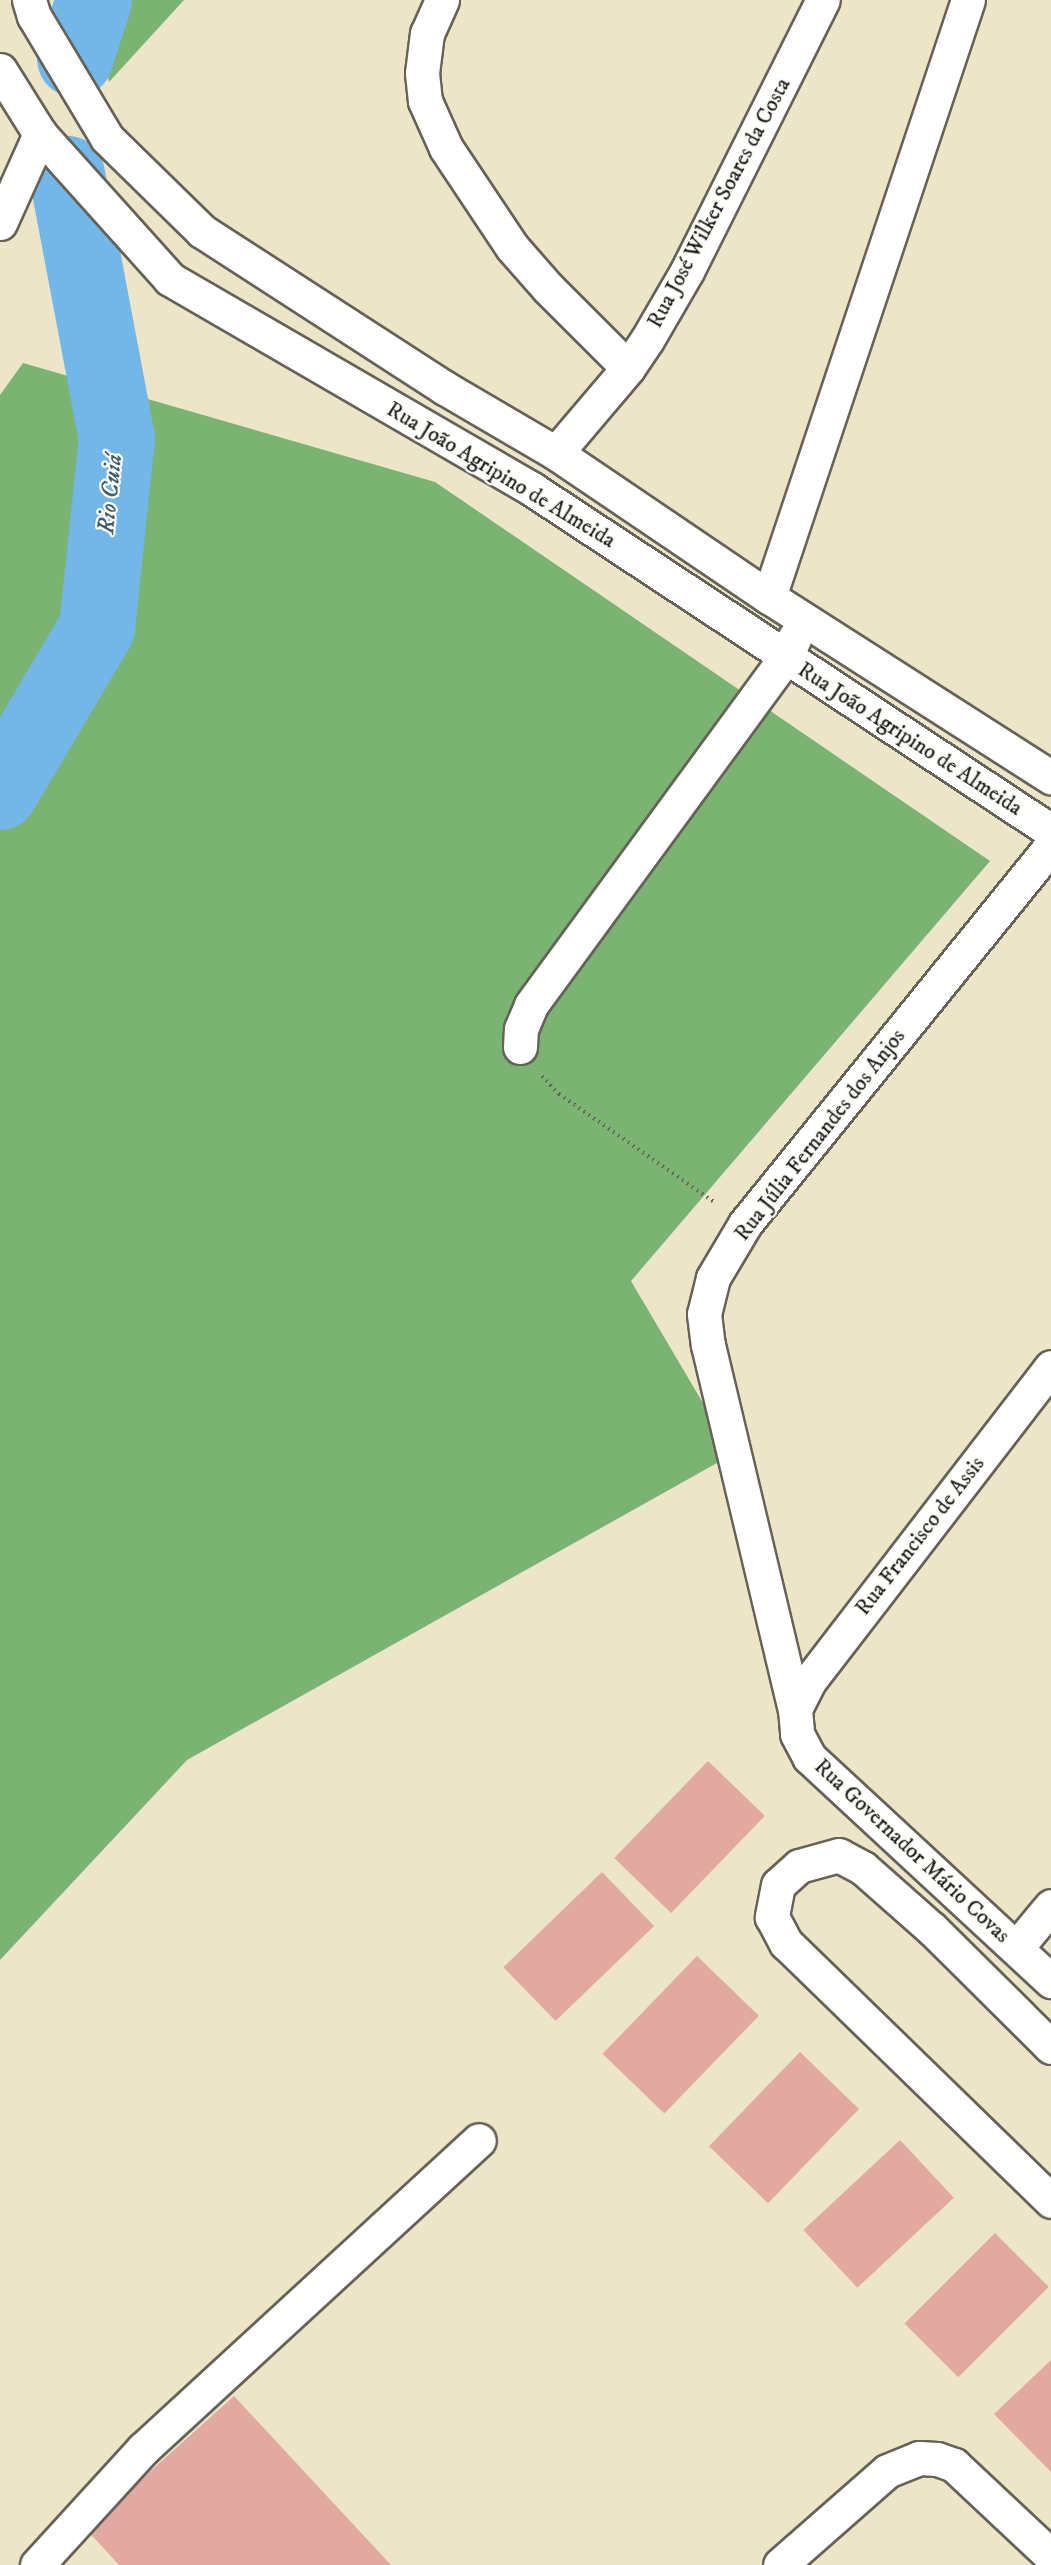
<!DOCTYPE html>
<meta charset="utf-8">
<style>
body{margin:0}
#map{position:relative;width:1051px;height:2565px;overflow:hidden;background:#ede5c7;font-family:"IM FELL DW Pica",serif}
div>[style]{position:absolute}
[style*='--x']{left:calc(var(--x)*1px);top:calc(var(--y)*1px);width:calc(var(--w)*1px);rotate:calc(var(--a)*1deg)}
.forest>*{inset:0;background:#7ab372}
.river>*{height:76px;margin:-38px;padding:0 38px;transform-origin:38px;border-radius:38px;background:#72b7e8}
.building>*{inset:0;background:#e2a9a3;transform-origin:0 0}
.path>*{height:4px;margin-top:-2px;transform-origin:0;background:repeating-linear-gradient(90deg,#656258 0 1.5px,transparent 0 6px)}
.roads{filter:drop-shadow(2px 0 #656258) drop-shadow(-2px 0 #656258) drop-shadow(0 2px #656258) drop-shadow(0 -2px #656258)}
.minor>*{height:33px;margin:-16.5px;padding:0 16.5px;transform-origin:16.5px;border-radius:16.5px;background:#fff}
span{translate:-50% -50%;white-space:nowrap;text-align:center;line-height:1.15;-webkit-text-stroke:4.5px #fdfcf7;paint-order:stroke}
.street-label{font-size:22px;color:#1c1c1c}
.water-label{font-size:24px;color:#3e5a6e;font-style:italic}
</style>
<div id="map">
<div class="forest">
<div style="clip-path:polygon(92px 0,184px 0,109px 82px)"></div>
<div style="clip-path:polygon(23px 363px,435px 482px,990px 861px,631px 1281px,733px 1454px,187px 1760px,0 1960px,0 395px)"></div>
</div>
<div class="river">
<div style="--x:75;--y:59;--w:62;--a:-72.1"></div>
<div style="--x:0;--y:792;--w:191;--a:-59.4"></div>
<div style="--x:97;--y:628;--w:190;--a:-84"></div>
<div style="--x:117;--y:439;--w:270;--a:-100.7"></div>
</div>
<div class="building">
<div style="left:708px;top:1761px;width:79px;height:135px;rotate:44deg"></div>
<div style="left:602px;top:1872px;width:75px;height:137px;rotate:46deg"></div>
<div style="left:697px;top:1956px;width:86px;height:136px;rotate:44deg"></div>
<div style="left:800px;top:2052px;width:82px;height:131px;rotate:44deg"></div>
<div style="left:900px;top:2140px;width:79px;height:132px;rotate:47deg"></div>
<div style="left:995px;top:2233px;width:76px;height:128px;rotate:45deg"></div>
<div style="clip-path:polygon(1051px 2360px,1051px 2472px,994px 2414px)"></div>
<div style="clip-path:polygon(234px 2396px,391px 2565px,119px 2565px,86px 2529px)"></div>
</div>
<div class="path">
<div style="--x:542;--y:1076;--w:25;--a:47"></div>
<div style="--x:559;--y:1094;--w:190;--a:34.9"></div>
</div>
<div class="roads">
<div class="minor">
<div style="--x:29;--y:0;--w:17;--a:73"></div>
<div style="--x:34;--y:16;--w:142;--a:59.1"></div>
<div style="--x:107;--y:138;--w:133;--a:44.4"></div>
<div style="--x:202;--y:231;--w:289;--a:32.9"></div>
<div style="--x:445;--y:388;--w:129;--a:30.4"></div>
<div style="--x:556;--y:453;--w:257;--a:34.1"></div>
<div style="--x:769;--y:597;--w:335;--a:32.6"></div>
<div style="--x:442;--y:0;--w:36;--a:114"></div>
<div style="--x:427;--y:33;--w:40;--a:97.1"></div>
<div style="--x:422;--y:73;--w:28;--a:84"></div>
<div style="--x:425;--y:101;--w:51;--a:65.9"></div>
<div style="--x:446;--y:148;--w:119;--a:56.3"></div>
<div style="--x:512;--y:247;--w:55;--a:48.7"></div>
<div style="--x:548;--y:288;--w:113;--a:45"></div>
<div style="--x:0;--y:70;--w:75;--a:58"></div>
<div style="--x:40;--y:134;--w:195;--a:48.1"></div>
<div style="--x:170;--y:279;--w:419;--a:30.1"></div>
<div style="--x:532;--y:489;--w:622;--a:33.38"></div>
<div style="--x:0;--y:223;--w:98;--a:-65.8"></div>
<div style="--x:556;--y:453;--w:111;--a:-49.7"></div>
<div style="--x:628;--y:368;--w:34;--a:-56"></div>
<div style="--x:647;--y:340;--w:80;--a:-59.9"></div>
<div style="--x:687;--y:271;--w:303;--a:-63.4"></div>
<div style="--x:769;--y:597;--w:629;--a:-71.57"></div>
<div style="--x:1051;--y:846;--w:486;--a:129"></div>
<div style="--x:745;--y:1224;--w:63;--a:120.7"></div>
<div style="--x:713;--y:1278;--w:37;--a:104"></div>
<div style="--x:704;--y:1314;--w:31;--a:83"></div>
<div style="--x:708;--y:1345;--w:374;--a:76.6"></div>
<div style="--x:795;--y:1709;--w:25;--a:85"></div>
<div style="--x:797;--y:1734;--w:26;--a:62"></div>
<div style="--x:809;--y:1757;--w:330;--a:42.8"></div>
<div style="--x:520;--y:1047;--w:18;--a:-87"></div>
<div style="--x:521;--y:1029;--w:26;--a:-67"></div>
<div style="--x:531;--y:1005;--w:431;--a:-53.8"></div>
<div style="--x:786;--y:657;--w:22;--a:-66"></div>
<div style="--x:795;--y:1709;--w:33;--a:-63"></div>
<div style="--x:810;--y:1680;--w:395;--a:-52.4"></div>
<div style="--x:1017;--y:1947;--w:53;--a:-50.3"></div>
<div style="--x:1051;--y:2047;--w:168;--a:-135.2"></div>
<div style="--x:932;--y:1929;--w:92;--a:-138.5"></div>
<div style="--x:863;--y:1868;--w:27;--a:-152"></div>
<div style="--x:839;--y:1855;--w:41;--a:164.6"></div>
<div style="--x:799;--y:1866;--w:28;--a:138"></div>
<div style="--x:778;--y:1885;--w:33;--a:101"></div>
<div style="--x:772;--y:1917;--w:30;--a:62"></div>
<div style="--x:786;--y:1943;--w:370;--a:44.2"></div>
<div style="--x:37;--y:2565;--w:157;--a:-47.6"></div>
<div style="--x:143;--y:2449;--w:456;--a:-42.6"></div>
<div style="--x:780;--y:2565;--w:142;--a:-41.3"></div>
<div style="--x:887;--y:2471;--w:35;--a:-22"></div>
<div style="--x:919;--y:2458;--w:18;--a:3"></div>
<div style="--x:937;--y:2459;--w:18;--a:19"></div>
<div style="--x:954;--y:2465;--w:133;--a:43.2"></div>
</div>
</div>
<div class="street-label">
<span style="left:719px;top:203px;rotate:-62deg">Rua José Wilker Soares da Costa</span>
<span style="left:501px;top:475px;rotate:31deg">Rua João Agripino de Almeida</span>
<span style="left:910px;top:739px;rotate:33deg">Rua João Agripino de Almeida</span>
<span style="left:820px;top:1135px;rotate:-52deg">Rua Júlia Fernandes dos Anjos</span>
<span style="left:920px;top:1536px;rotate:-52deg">Rua Francisco de Assis</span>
<span style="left:912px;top:1851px;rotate:43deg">Rua Governador Mário Covas</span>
</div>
<div class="water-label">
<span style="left:111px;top:494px;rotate:-84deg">Rio Cuiá</span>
</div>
</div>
